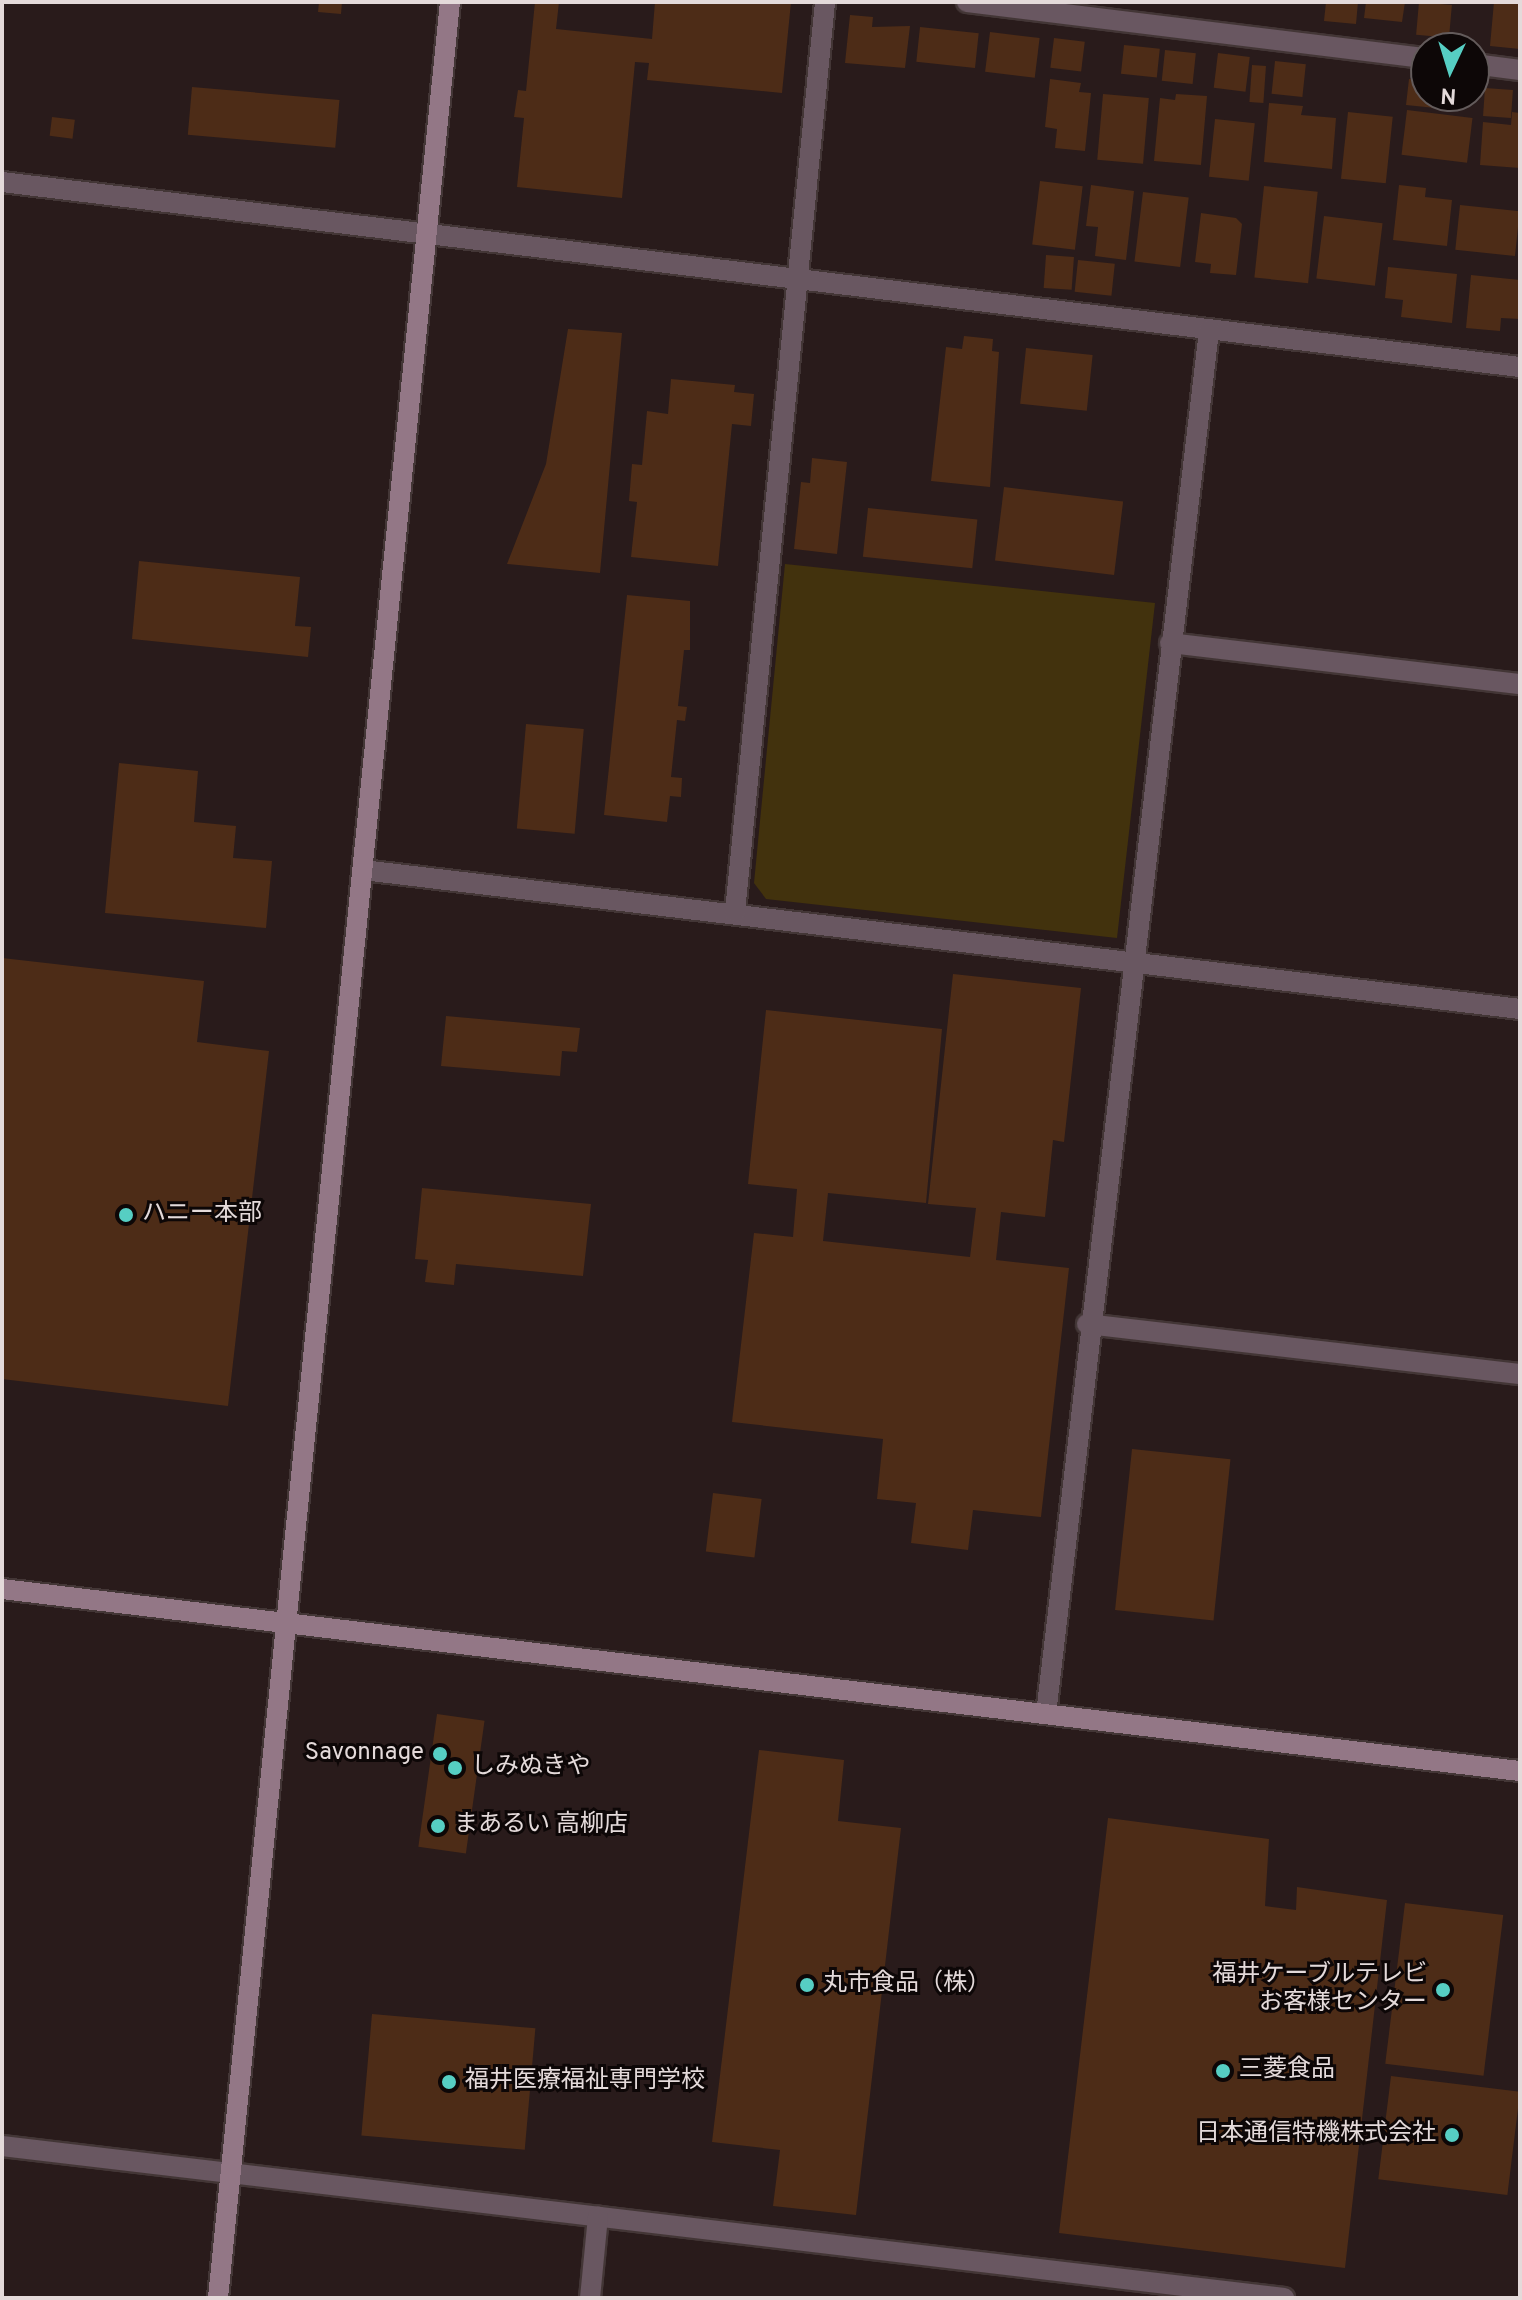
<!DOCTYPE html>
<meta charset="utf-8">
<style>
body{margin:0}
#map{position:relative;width:1522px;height:2300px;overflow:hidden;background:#291b1b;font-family:Overpass,"Noto Sans JP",sans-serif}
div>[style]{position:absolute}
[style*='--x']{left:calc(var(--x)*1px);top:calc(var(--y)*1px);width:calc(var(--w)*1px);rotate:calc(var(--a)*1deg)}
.green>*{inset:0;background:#42320d}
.building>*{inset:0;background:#4d2c17;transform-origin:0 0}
.roads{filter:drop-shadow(2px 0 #433636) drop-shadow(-2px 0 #433636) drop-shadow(0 2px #433636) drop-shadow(0 -2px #433636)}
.street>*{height:20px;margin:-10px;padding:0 10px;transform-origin:10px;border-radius:10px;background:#695761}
.secondary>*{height:20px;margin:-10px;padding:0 10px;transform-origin:10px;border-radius:10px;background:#937786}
.dots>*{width:22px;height:22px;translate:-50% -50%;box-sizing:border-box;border:4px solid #0d0707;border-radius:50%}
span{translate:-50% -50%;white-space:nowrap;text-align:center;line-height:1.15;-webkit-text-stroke:6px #0d0707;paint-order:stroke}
.poi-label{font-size:24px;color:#e4dada}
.left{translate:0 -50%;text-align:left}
.right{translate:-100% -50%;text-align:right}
.frame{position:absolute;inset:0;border:4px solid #e4dada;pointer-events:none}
.north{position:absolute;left:1410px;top:32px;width:80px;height:80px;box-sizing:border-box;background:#0d0707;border:2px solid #635b5b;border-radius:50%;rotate:184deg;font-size:22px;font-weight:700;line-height:32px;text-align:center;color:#e4dada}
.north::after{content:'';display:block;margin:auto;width:28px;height:36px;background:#56cec3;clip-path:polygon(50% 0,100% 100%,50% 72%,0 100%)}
</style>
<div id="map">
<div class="green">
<div style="clip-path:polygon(785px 564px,1155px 603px,1117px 938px,766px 899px,754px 883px)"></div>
</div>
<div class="building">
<div style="clip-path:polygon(319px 2px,342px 2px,341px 14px,318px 12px)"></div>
<div style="clip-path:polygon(535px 2px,559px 2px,556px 29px,652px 39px,655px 2px,791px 2px,782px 93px,647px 80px,649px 63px,635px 62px,622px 198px,517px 187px,524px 118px,514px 117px,518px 90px,526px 91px)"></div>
<div style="clip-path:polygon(1326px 2px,1358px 2px,1356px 24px,1324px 21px)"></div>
<div style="clip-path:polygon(1366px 2px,1405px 2px,1402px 22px,1364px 18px)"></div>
<div style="left:1419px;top:2px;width:33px;height:33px;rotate:5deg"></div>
<div style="clip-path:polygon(1494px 2px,1520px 2px,1520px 49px,1490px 46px)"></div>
<div style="clip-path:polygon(850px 15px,873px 17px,872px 27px,910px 26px,905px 68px,845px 63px)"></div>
<div style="left:920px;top:27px;width:59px;height:35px;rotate:6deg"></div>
<div style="left:990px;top:32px;width:50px;height:40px;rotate:7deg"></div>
<div style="left:1054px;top:38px;width:31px;height:30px;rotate:7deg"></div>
<div style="left:1124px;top:45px;width:36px;height:29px;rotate:6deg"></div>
<div style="left:1165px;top:50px;width:31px;height:31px;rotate:6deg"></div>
<div style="left:1218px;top:53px;width:32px;height:35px;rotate:7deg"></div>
<div style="left:1275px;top:61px;width:31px;height:33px;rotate:6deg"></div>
<div style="left:1252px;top:65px;width:14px;height:37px;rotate:4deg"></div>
<div style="clip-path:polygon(1050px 79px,1081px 83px,1079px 92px,1091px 93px,1085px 151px,1055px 148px,1057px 129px,1045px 127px)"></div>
<div style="clip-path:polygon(1409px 79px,1426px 81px,1426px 96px,1457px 96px,1455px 110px,1406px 105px)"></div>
<div style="left:192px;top:87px;width:148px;height:48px;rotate:5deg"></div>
<div style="left:1485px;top:88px;width:28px;height:28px;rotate:4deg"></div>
<div style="left:1103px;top:94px;width:46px;height:66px;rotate:5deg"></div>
<div style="clip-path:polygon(1176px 94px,1207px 96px,1201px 165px,1154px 161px,1160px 98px,1175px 100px)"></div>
<div style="clip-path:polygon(1269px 103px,1303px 106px,1301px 115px,1336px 118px,1332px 169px,1264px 162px)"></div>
<div style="left:1407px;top:110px;width:66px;height:45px;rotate:7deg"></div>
<div style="left:1348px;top:112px;width:45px;height:67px;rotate:6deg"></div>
<div style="clip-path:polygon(1512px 112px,1520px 113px,1520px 168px,1480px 165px,1483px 122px,1511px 125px)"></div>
<div style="left:52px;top:117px;width:23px;height:19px;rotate:7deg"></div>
<div style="left:1215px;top:119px;width:40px;height:58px;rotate:6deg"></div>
<div style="left:1040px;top:181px;width:43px;height:64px;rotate:7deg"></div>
<div style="clip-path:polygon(1091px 185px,1134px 191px,1126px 260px,1095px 256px,1098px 227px,1086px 226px)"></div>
<div style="clip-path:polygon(1399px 185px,1426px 188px,1425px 197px,1452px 200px,1447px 246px,1393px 240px)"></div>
<div style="left:1264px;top:186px;width:54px;height:92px;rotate:6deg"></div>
<div style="left:1143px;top:192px;width:46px;height:70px;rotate:7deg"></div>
<div style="left:1460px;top:205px;width:60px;height:45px;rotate:6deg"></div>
<div style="clip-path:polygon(1201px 213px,1236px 218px,1242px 224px,1236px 275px,1210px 273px,1211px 264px,1195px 262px)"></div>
<div style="left:1324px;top:216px;width:59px;height:63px;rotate:7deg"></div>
<div style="left:1046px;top:255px;width:28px;height:33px;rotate:4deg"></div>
<div style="left:1078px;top:260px;width:37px;height:32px;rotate:6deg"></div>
<div style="clip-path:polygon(1388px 267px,1457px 274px,1452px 323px,1401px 317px,1403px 300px,1385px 298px)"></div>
<div style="clip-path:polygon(1471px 275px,1520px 280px,1520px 319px,1501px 318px,1500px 331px,1466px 328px)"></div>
<div style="clip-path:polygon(568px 329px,622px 333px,600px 573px,507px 564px,546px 464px)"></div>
<div style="clip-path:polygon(964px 336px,993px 339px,992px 351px,999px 352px,990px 487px,931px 481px,946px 347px,962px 349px)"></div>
<div style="left:1026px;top:348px;width:67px;height:56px;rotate:6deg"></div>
<div style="clip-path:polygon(671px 379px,735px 385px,734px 392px,754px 394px,751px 426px,732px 424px,718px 566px,631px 557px,637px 502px,629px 501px,632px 464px,642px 465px,647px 411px,668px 414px)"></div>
<div style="clip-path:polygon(812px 458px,847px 462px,837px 554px,794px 549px,801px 482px,810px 483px)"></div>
<div style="left:1004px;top:487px;width:120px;height:74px;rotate:7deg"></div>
<div style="left:868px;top:508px;width:110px;height:49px;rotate:6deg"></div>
<div style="clip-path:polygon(139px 561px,300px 577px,295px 626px,311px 627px,308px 657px,132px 639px)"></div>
<div style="clip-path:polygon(627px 595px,690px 601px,690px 650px,684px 650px,678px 706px,687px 707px,685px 721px,677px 720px,671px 777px,682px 778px,681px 797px,670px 796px,667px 822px,604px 815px)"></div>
<div style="left:526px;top:724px;width:58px;height:105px;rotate:5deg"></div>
<div style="clip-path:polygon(119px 763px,198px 771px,194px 822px,236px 826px,233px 858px,272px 861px,266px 928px,105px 913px)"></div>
<div style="clip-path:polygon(2px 958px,204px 981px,197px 1042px,269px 1051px,228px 1406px,2px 1379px)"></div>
<div style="clip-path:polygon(953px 974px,1081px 988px,1064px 1142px,1053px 1140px,1045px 1217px,1001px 1212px,996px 1260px,1069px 1268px,1041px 1517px,973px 1510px,968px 1550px,911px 1543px,916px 1503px,877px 1499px,883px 1439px,732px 1422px,754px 1233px,793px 1237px,797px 1189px,748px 1184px,766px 1010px,942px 1029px,926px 1203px,828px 1193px,823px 1241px,970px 1257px,976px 1208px,928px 1204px)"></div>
<div style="clip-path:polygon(446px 1016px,580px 1028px,577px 1052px,562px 1051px,560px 1076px,441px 1066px)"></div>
<div style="clip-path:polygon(422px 1188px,591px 1204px,583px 1276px,456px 1264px,454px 1285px,425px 1282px,428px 1260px,415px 1259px)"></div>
<div style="left:1132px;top:1449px;width:99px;height:162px;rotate:6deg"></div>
<div style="left:713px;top:1493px;width:49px;height:59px;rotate:7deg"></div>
<div style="left:437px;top:1714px;width:48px;height:134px;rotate:8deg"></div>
<div style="clip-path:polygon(759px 1750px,844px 1760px,838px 1821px,901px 1828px,856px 2215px,773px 2206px,780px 2150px,712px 2142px)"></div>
<div style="clip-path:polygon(1108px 1818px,1269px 1839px,1265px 1906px,1296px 1910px,1297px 1887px,1387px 1900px,1345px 2268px,1059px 2233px)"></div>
<div style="left:1405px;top:1903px;width:99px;height:162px;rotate:7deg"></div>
<div style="left:372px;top:2014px;width:164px;height:122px;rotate:5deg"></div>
<div style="left:1391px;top:2076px;width:130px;height:104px;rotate:7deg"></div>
</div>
<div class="roads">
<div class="street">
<div style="--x:967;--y:2;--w:462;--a:7"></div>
<div style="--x:1474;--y:64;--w:46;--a:7.4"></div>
<div style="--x:2;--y:182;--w:1529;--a:6.95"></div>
<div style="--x:1170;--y:643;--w:352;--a:6.7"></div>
<div style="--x:363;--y:870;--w:1165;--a:6.85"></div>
<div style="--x:735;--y:912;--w:914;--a:-84.35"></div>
<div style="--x:1087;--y:1324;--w:436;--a:6.6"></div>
<div style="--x:1046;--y:1714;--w:1394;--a:-83.28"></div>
<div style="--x:2;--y:2146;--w:1291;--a:6.76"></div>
<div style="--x:590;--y:2298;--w:82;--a:-84.4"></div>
</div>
<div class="secondary">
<div style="--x:2;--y:1589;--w:1529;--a:6.84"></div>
<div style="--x:218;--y:2298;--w:2308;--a:-84.23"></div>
</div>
</div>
<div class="dots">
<div style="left:126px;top:1215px;background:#56cec3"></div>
<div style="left:440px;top:1754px;background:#56cec3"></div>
<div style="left:455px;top:1768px;background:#56cec3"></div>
<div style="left:438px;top:1826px;background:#56cec3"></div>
<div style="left:807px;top:1985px;background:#56cec3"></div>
<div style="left:1443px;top:1990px;background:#56cec3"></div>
<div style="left:1223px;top:2071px;background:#56cec3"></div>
<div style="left:449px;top:2082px;background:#56cec3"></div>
<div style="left:1452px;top:2135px;background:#56cec3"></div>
</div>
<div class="poi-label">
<span class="left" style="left:142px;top:1215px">ハニー本部</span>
<span class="right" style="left:424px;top:1754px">Savonnage</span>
<span class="left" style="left:471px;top:1768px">しみぬきや</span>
<span class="left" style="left:454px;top:1826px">まあるい 高柳店</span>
<span class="right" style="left:1427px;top:1990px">福井ケーブルテレビ<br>お客様センター</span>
<span class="left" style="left:823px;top:1985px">丸市食品（株）</span>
<span class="left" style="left:1239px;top:2071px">三菱食品</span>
<span class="left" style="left:465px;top:2082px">福井医療福祉専門学校</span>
<span class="right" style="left:1436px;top:2135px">日本通信特機株式会社</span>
</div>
<div class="frame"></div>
<div class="north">N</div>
</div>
